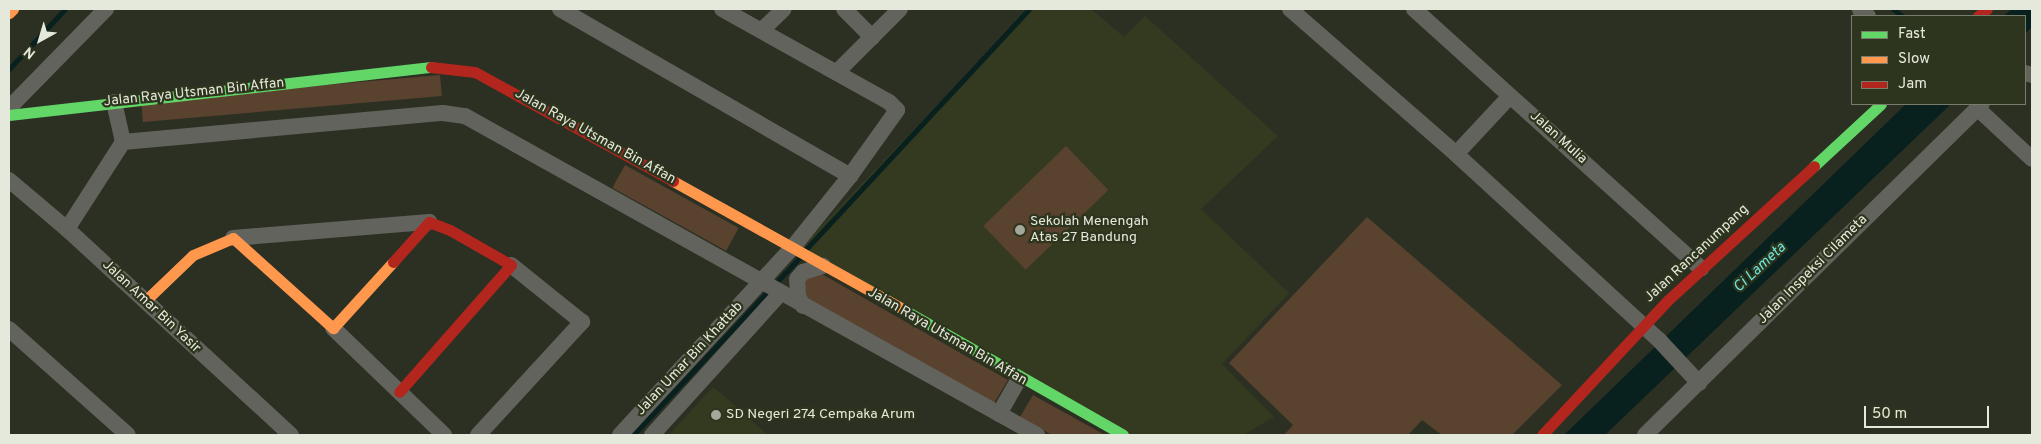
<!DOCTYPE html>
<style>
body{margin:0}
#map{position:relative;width:2041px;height:444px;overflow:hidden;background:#2c3023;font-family:Overpass,sans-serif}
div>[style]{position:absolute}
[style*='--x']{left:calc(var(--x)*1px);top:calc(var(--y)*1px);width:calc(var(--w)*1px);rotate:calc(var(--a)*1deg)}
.built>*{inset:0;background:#333a20}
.green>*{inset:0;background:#59422e;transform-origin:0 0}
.water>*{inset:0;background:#09211e}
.stream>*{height:5px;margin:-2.5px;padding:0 2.5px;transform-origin:2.5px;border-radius:2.5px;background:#09211e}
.street>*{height:16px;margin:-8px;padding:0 8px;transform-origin:8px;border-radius:8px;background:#63635e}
.fast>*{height:11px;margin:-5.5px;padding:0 5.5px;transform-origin:5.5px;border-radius:5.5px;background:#63d668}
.slow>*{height:11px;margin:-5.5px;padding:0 5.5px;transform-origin:5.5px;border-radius:5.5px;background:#ff974d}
.jam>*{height:11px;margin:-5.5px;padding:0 5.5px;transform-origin:5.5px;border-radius:5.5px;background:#b3261e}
.dots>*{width:14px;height:14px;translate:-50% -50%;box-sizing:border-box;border:2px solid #2e351e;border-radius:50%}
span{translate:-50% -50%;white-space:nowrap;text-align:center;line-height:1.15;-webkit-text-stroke:4.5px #2e351e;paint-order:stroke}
.street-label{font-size:14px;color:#e5e9db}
.poi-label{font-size:14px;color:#e5e9db}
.left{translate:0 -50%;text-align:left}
.water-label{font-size:15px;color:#6be6db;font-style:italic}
.frame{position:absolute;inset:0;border:10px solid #e5e9db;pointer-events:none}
.legend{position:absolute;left:1851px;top:15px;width:175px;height:90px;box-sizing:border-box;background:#2e351e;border:1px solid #777d6a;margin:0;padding:6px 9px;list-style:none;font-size:15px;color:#e5e9db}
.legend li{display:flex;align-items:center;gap:10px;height:25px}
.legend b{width:25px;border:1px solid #777d6a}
.north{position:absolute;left:15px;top:15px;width:50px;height:50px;-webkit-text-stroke:4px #2e351e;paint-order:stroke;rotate:219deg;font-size:14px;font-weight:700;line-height:20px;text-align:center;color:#e5e9db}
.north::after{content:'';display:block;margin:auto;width:18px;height:22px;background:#e5e9db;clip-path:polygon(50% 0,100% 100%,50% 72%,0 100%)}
.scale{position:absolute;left:1864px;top:406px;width:125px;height:22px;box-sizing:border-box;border:2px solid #e5e9db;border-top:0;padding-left:6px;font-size:15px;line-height:18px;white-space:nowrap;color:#e5e9db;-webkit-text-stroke:4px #2e351e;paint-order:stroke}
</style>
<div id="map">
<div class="built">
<div style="clip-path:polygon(1030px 9px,1091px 9px,1124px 37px,1145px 16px,1278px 136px,1201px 209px,1289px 293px,1222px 364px,1274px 417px,1243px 435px,1124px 435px,798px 250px)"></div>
<div style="clip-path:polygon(713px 387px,723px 395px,768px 435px,669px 435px)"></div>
</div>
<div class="green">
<div style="left:440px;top:75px;width:21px;height:300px;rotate:85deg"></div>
<div style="left:1066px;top:146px;width:61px;height:115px;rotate:46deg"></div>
<div style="left:625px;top:165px;width:130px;height:26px;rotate:29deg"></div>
<div style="clip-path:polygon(1367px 217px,1562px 385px,1512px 435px,1442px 435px,1422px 420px,1408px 435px,1284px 435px,1293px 425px,1229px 363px)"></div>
<div style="clip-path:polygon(820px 273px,1008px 380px,994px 403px,805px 297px,805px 279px)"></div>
<div style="clip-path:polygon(1033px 395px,1105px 435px,1052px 435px,1020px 417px)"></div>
</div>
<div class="water">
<div style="clip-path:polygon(2012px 9px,2032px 9px,2032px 27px,2025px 34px,2025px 16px,2003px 16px)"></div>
<div style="clip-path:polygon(1906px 104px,1951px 104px,1605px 435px,1564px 435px)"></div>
</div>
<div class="stream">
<div style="--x:1893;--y:9;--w:11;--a:38"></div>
<div style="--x:9;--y:69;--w:82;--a:-47"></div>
<div style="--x:807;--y:248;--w:326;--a:-47.1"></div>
<div style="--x:633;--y:435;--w:244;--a:-46.8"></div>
</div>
<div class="street">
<div style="--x:560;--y:9;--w:335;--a:29.9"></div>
<div style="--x:844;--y:9;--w:40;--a:45"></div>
<div style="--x:1290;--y:9;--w:220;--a:41.1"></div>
<div style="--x:1456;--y:154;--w:275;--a:42.5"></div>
<div style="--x:1659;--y:340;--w:59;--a:47.1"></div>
<div style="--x:1414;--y:9;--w:387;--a:42.1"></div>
<div style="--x:1860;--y:10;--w:10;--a:37"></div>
<div style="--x:762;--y:30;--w:30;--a:-44"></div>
<div style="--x:837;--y:72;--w:89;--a:-45"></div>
<div style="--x:2025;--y:73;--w:7;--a:16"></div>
<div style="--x:9;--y:108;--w:139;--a:-45.6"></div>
<div style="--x:1977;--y:108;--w:75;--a:42.8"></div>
<div style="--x:123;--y:142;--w:321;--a:-5.2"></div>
<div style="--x:443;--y:113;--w:22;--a:8"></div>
<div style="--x:465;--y:116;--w:655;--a:29.15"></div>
<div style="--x:1456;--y:154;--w:79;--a:-47"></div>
<div style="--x:9;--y:180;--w:76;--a:40.2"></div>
<div style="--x:67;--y:229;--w:304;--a:42.6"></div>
<div style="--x:67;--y:229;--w:103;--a:-57.2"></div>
<div style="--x:123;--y:142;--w:41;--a:-102.7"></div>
<div style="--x:233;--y:238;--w:197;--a:-4.7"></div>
<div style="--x:803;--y:306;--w:11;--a:-117"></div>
<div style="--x:798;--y:296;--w:17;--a:-93"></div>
<div style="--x:797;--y:279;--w:9;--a:-49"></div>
<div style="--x:803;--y:272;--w:21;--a:-17"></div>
<div style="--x:333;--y:328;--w:154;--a:43.9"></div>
<div style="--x:9;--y:329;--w:159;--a:41.7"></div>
<div style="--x:999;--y:414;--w:40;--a:-60.3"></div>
<div style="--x:478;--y:435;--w:154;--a:-47.4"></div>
<div style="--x:582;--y:322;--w:91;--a:-141.2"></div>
<div style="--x:620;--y:435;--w:255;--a:-47.4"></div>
<div style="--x:793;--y:247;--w:91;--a:-51.2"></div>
<div style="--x:850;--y:176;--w:81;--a:-54.5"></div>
<div style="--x:897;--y:110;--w:11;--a:-135"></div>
<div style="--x:889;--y:102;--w:191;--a:-150.9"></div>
<div style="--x:652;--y:435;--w:190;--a:-47.8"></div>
<div style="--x:1645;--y:435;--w:472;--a:-44.5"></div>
</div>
<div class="fast">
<div style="--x:9;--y:115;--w:425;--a:-6.5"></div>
<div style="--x:1814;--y:166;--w:91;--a:-42.8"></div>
<div style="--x:899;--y:307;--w:258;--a:29.7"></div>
</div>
<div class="slow">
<div style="--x:9;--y:13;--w:6;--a:-45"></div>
<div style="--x:673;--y:181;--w:259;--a:29.1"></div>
<div style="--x:145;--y:301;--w:66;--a:-43.8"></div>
<div style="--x:193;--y:255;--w:43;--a:-23"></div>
<div style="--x:233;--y:238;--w:135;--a:42"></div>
<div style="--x:333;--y:328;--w:89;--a:-47.7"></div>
</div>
<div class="jam">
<div style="--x:1978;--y:16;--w:11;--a:-38"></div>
<div style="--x:431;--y:67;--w:44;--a:6.5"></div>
<div style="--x:475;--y:72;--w:226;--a:28.8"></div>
<div style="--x:393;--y:262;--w:54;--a:-48"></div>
<div style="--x:429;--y:222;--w:22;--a:21"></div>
<div style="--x:450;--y:230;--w:70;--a:29.8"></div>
<div style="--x:511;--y:265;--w:169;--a:131.4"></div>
<div style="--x:1542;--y:435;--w:185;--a:-47"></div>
<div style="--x:1668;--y:300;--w:198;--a:-42.5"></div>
</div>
<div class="dots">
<div style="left:1020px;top:230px;background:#a4a89b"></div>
<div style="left:716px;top:415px;background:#a4a89b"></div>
</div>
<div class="street-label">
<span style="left:194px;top:93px;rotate:-6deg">Jalan Raya Utsman Bin Affan</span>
<span style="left:595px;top:137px;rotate:29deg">Jalan Raya Utsman Bin Affan</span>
<span style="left:1558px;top:138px;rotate:42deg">Jalan Mulia</span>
<span style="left:1697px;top:254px;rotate:-43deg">Jalan Rancanumpang</span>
<span style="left:1813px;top:270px;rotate:-45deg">Jalan Inspeksi Cilameta</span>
<span style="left:151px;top:307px;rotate:43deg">Jalan Amar Bin Yasir</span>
<span style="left:947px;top:337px;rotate:30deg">Jalan Raya Utsman Bin Affan</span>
<span style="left:690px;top:359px;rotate:-47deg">Jalan Umar Bin Khattab</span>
</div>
<div class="poi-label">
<span class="left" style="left:1030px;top:230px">Sekolah Menengah<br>Atas 27 Bandung</span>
<span class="left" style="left:726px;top:415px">SD Negeri 274 Cempaka Arum</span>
</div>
<div class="water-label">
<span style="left:1760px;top:268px;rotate:-43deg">Ci Lameta</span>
</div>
<div class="frame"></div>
<ul class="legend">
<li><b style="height:6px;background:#63d668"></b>Fast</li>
<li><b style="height:6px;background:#ff974d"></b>Slow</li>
<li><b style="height:6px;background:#b3261e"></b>Jam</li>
</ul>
<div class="north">N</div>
<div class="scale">50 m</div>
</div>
